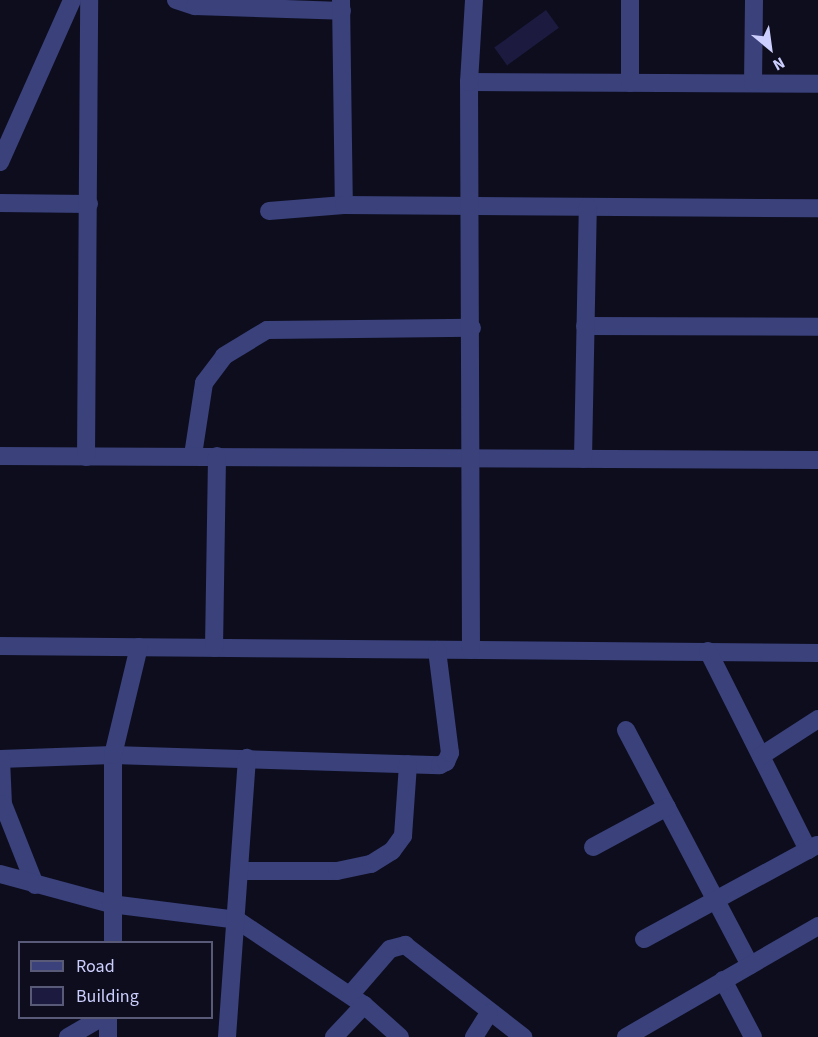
<!DOCTYPE html>
<style>
body{margin:0}
#map{position:relative;width:818px;height:1037px;overflow:hidden;background:#0d0d1e;font-family:"Source Sans 3",sans-serif}
div>[style]{position:absolute}
[style*='--x']{left:calc(var(--x)*1px);top:calc(var(--y)*1px);width:calc(var(--w)*1px);rotate:calc(var(--a)*1deg)}
.building>*{inset:0;background:#1c1a3e;transform-origin:0 0}
.minor>*{height:18px;margin:-9px;padding:0 9px;transform-origin:9px;border-radius:9px;background:#3a417b}
span{translate:-50% -50%;white-space:nowrap;text-align:center;line-height:1.15;-webkit-text-stroke:4.5px #0d0d1e;paint-order:stroke}
.legend{position:absolute;left:18px;top:941px;width:195px;height:78px;box-sizing:border-box;background:#0d0d1e;border:2px solid #595a77;margin:0;padding:8px 10px;list-style:none;font-size:18px;color:#cccefd}
.legend li{display:flex;align-items:center;gap:12px;height:30px}
.legend b{width:30px;border:2px solid #595a77}
.north{position:absolute;left:740px;top:18px;width:60px;height:60px;-webkit-text-stroke:4px #0d0d1e;paint-order:stroke;rotate:151deg;font-size:16px;font-weight:700;line-height:24px;text-align:center;color:#cccefd}
.north::after{content:'';display:block;margin:auto;width:21px;height:27px;background:#cccefd;clip-path:polygon(50% 0,100% 100%,50% 72%,0 100%)}
</style>
<div id="map">
<div class="building">
<div style="left:546px;top:10px;width:22px;height:64px;rotate:54deg"></div>
</div>
<div class="minor">
<div style="--x:176;--y:0;--w:20;--a:18"></div>
<div style="--x:195;--y:6;--w:147;--a:1.9"></div>
<div style="--x:341;--y:0;--w:205;--a:89.2"></div>
<div style="--x:469;--y:82;--w:349;--a:0.3"></div>
<div style="--x:630;--y:83;--w:83;--a:-90"></div>
<div style="--x:753;--y:83;--w:83;--a:-89.3"></div>
<div style="--x:0;--y:162;--w:177;--a:-66"></div>
<div style="--x:0;--y:203;--w:89;--a:0.6"></div>
<div style="--x:269;--y:211;--w:75;--a:-4.6"></div>
<div style="--x:344;--y:205;--w:474;--a:0.4"></div>
<div style="--x:585;--y:326;--w:233;--a:0.2"></div>
<div style="--x:193;--y:455;--w:73;--a:-81.3"></div>
<div style="--x:204;--y:383;--w:34;--a:-53"></div>
<div style="--x:224;--y:356;--w:50;--a:-31.2"></div>
<div style="--x:267;--y:330;--w:205;--a:-0.6"></div>
<div style="--x:0;--y:456;--w:818;--a:0.28"></div>
<div style="--x:86;--y:457;--w:457;--a:-89.6"></div>
<div style="--x:583;--y:459;--w:252;--a:-88.9"></div>
<div style="--x:0;--y:646;--w:818;--a:0.49"></div>
<div style="--x:214;--y:648;--w:192;--a:-89.1"></div>
<div style="--x:471;--y:650;--w:568;--a:-90.2"></div>
<div style="--x:469;--y:82;--w:82;--a:-86.5"></div>
<div style="--x:708;--y:651;--w:223;--a:63.3"></div>
<div style="--x:626;--y:730;--w:266;--a:62.2"></div>
<div style="--x:761;--y:756;--w:68;--a:-33"></div>
<div style="--x:0;--y:759;--w:113;--a:-2"></div>
<div style="--x:113;--y:755;--w:327;--a:1.8"></div>
<div style="--x:440;--y:765;--w:7;--a:-27"></div>
<div style="--x:446;--y:762;--w:10;--a:-66"></div>
<div style="--x:450;--y:753;--w:104;--a:-97.2"></div>
<div style="--x:1;--y:759;--w:45;--a:87.5"></div>
<div style="--x:3;--y:804;--w:87;--a:68.4"></div>
<div style="--x:593;--y:847;--w:84;--a:-28.4"></div>
<div style="--x:240;--y:871;--w:97;--a:0"></div>
<div style="--x:337;--y:871;--w:35;--a:-12"></div>
<div style="--x:371;--y:864;--w:25;--a:-32"></div>
<div style="--x:392;--y:851;--w:19;--a:-54"></div>
<div style="--x:403;--y:836;--w:72;--a:-86"></div>
<div style="--x:0;--y:874;--w:115;--a:15.1"></div>
<div style="--x:111;--y:904;--w:127;--a:7.2"></div>
<div style="--x:237;--y:920;--w:153;--a:33.8"></div>
<div style="--x:364;--y:1005;--w:48;--a:41.6"></div>
<div style="--x:644;--y:939;--w:197;--a:-28.5"></div>
<div style="--x:113;--y:942;--w:187;--a:-90"></div>
<div style="--x:113;--y:755;--w:111;--a:-76.5"></div>
<div style="--x:723;--y:980;--w:64;--a:62.2"></div>
<div style="--x:350;--y:995;--w:61;--a:-49"></div>
<div style="--x:390;--y:949;--w:16;--a:-15"></div>
<div style="--x:405;--y:945;--w:150;--a:37.9"></div>
<div style="--x:108;--y:1018;--w:19;--a:90"></div>
<div style="--x:68;--y:1037;--w:38;--a:-30"></div>
<div style="--x:227;--y:1037;--w:280;--a:-85.9"></div>
<div style="--x:334;--y:1037;--w:44;--a:-46.8"></div>
<div style="--x:474;--y:1037;--w:28;--a:-58"></div>
<div style="--x:626;--y:1037;--w:222;--a:-30"></div>
</div>
<ul class="legend">
<li><b style="height:8px;background:#3a417b"></b>Road</li>
<li><b style="height:16px;background:#1c1a3e"></b>Building</li>
</ul>
<div class="north">N</div>
</div>
